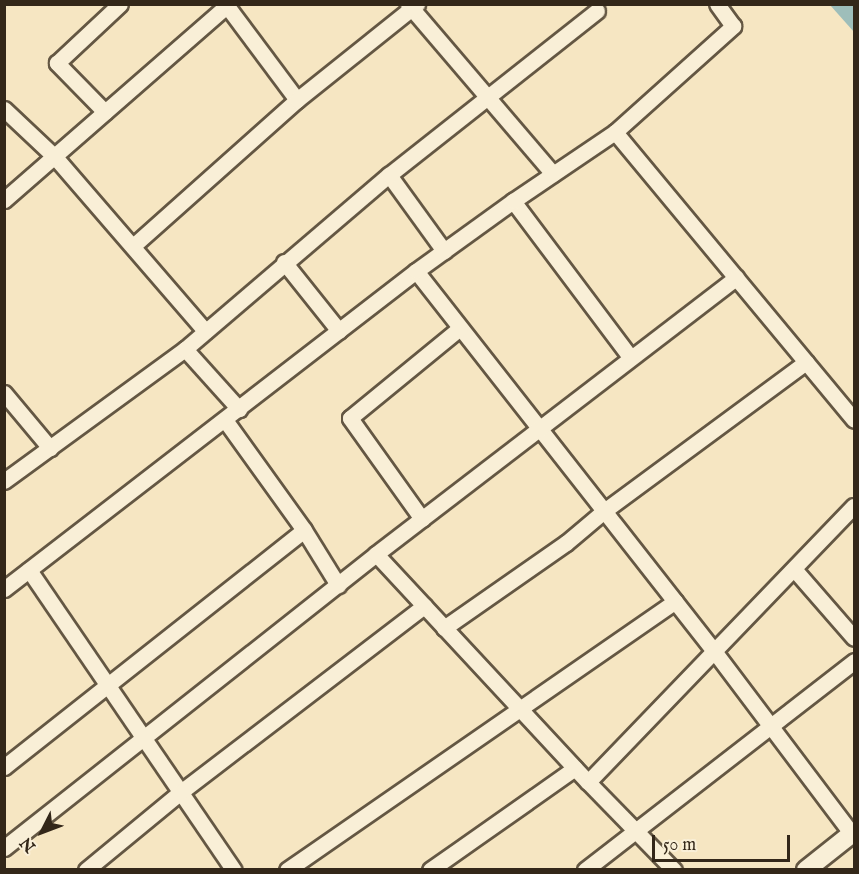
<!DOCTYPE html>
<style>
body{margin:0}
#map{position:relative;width:859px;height:874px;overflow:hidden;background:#f6e6c2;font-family:"IM FELL English",serif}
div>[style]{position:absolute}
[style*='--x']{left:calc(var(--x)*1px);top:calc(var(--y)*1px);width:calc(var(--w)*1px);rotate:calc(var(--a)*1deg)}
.water>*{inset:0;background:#9ebeba}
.roads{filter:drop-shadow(2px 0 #645743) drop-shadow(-2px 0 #645743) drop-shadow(0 2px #645743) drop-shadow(0 -2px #645743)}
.minor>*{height:15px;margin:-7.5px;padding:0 7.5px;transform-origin:7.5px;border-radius:7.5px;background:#f9efd7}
.tertiary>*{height:18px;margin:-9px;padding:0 9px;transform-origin:9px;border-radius:9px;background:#f9efd7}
span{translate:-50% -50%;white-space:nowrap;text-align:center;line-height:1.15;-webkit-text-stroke:5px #f9efd7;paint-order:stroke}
.frame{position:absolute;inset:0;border:6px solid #332719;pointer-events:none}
.north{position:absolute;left:12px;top:802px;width:60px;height:60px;-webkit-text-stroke:4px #f9efd7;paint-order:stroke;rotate:228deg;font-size:16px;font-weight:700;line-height:24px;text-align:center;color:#332719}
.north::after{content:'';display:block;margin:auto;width:21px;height:27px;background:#332719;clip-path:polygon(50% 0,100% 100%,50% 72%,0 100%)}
.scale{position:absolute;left:652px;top:835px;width:138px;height:27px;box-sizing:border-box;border:3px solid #332719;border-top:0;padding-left:8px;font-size:18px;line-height:21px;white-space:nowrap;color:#332719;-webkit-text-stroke:4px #f9efd7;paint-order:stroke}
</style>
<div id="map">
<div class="water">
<div style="clip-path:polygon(830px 5px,854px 5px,854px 32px)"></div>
</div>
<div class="roads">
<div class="minor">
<div style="--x:408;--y:4;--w:223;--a:49.5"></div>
<div style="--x:227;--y:6;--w:117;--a:53.3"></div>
<div style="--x:4;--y:109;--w:70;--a:43.3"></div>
<div style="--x:55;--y:157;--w:230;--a:49.2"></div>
<div style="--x:105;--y:112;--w:69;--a:-134.4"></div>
<div style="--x:57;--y:63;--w:86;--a:-43.1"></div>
<div style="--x:615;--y:132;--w:374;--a:50.3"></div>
<div style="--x:389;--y:175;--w:94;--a:54.1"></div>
<div style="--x:4;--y:200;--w:298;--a:-41.1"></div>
<div style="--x:513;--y:201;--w:196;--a:53.1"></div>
<div style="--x:133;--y:246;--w:220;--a:-41.7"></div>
<div style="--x:297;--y:100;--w:154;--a:-38.7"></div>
<div style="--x:284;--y:262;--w:88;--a:51.4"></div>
<div style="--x:416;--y:271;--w:483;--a:51.9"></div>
<div style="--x:714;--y:651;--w:229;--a:53"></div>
<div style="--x:185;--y:349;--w:81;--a:48"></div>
<div style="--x:4;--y:393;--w:72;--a:50.1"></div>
<div style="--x:225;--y:420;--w:135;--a:54.3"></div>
<div style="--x:304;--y:530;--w:65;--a:58.3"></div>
<div style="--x:4;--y:481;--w:224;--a:-36.1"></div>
<div style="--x:185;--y:349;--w:268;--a:-40.5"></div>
<div style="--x:389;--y:175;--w:265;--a:-38.3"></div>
<div style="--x:422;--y:519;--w:124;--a:-125.5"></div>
<div style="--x:350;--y:418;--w:142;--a:-39.3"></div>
<div style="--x:376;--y:554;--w:311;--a:47.1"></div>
<div style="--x:588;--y:782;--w:123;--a:45.7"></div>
<div style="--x:794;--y:569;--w:91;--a:49"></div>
<div style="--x:29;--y:570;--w:363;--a:55.7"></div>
<div style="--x:4;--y:589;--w:520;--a:-37.66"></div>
<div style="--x:416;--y:271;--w:120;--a:-35.8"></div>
<div style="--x:513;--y:201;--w:123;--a:-34.1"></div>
<div style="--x:615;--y:132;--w:159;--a:-41.9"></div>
<div style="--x:733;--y:26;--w:27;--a:-126"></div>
<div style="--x:444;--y:628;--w:149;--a:-34.9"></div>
<div style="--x:566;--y:543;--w:50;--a:-40.1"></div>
<div style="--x:604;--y:511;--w:251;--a:-36.4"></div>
<div style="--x:4;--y:767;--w:382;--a:-38.3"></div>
<div style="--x:588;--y:782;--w:383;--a:-46.1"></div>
<div style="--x:4;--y:848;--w:474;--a:-38.3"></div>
<div style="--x:376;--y:554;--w:454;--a:-37.5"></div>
<div style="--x:86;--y:870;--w:124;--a:-39.5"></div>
<div style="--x:182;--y:791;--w:305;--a:-37.4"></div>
<div style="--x:287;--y:870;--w:472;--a:-34.7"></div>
<div style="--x:430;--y:870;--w:177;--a:-35.1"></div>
<div style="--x:585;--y:870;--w:341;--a:-37.8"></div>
</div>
<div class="tertiary">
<div style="--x:806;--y:870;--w:61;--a:-38.4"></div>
</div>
</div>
<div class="frame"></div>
<div class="north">N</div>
<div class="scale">50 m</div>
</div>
